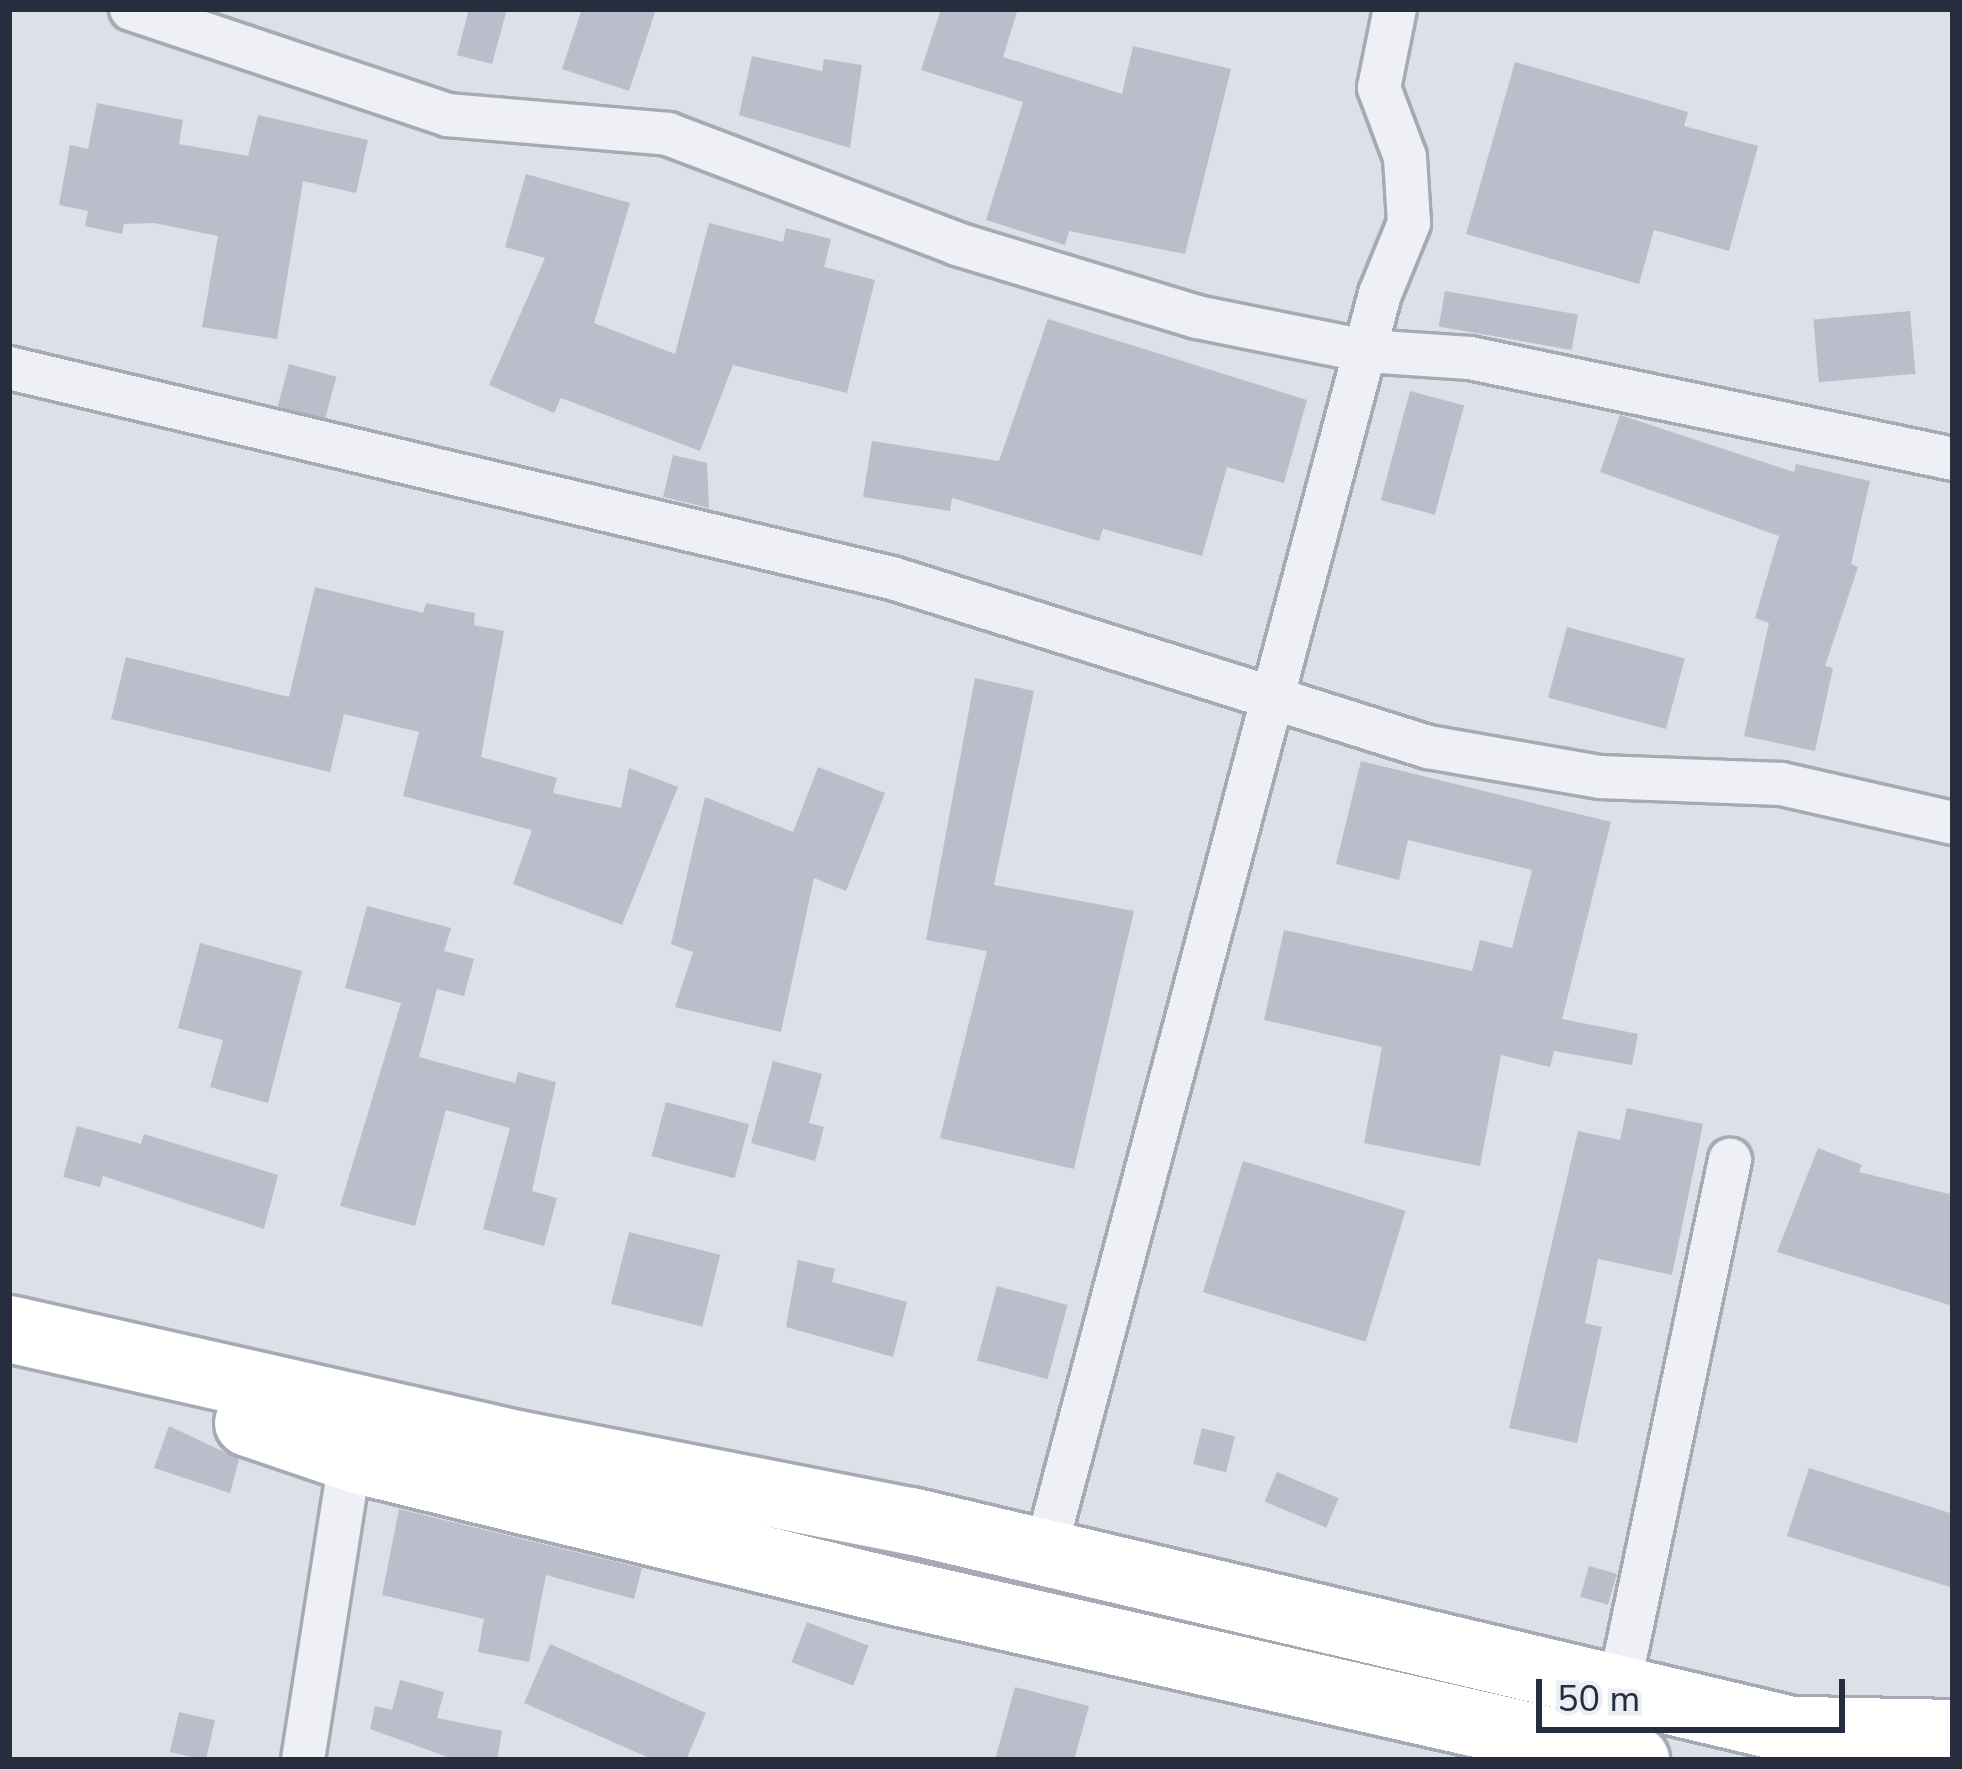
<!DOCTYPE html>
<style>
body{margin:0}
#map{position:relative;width:1962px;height:1769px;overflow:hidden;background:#dce0e7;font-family:"Nunito Sans",sans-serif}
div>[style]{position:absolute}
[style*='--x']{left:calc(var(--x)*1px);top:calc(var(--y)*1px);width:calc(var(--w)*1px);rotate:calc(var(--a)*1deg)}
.building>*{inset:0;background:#b9beca;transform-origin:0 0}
.roads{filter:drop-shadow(3px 0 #a5aab4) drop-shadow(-3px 0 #a5aab4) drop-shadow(0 3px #a5aab4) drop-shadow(0 -3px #a5aab4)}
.street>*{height:42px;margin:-21px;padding:0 21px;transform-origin:21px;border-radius:21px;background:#eef0f5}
.primary>*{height:66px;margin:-33px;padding:0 33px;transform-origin:33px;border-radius:33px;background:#fff}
.highway>*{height:66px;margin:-33px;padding:0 33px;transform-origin:33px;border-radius:33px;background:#fff}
span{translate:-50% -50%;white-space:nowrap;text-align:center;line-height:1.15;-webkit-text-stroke:12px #ebeef5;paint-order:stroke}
.frame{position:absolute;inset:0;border:12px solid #252d3e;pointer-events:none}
.scale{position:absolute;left:1536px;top:1679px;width:309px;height:54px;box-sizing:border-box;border:6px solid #252d3e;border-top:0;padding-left:15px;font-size:36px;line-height:42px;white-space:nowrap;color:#252d3e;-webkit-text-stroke:9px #ebeef5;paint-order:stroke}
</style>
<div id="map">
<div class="building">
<div style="clip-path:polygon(469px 9px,507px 9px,492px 64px,457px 55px)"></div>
<div style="clip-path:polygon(582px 9px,656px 9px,629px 91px,562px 69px)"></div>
<div style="clip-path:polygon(941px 9px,1018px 9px,1003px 57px,1122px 94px,1133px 46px,1231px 69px,1185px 254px,1069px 231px,1065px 245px,986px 220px,1023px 102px,921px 70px)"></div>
<div style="clip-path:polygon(752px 56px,822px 71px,824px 59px,862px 65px,850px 148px,739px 115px)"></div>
<div style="clip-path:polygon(1515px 62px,1688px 112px,1684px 126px,1758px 146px,1729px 251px,1654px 230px,1639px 284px,1466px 234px)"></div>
<div style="clip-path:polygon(97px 103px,183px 120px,179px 144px,248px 156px,258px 115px,368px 140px,356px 193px,303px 181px,277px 339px,202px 327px,218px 236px,154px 223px,124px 224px,122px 234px,85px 226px,88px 211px,59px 205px,70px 145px,88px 149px)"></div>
<div style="clip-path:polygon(526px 174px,630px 203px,594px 323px,675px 354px,709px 223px,783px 242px,786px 228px,831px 239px,824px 267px,875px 280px,847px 393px,733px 365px,700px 451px,561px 398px,554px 413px,489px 385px,545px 258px,505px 247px)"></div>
<div style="left:1445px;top:291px;width:135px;height:36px;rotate:10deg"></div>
<div style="left:1910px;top:311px;width:63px;height:97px;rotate:85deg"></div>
<div style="clip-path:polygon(1048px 319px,1307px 400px,1284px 483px,1227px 467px,1202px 556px,1103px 529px,1099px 541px,952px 498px,950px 511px,863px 497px,872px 441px,999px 461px)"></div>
<div style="left:289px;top:364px;width:49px;height:44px;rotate:15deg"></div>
<div style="left:1410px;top:391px;width:56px;height:113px;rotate:15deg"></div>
<div style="clip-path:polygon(1620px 415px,1794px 472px,1796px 464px,1870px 481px,1851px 564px,1858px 567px,1825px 666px,1833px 668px,1815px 751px,1744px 736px,1769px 623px,1755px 618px,1779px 536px,1600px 472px)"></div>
<div style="clip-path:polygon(673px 455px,707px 463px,709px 508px,663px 497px)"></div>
<div style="clip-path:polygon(315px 587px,423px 613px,426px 603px,475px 613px,474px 625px,504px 631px,481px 757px,557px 778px,553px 793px,621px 808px,629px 768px,678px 787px,622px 925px,513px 884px,532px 830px,403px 796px,419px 732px,344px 714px,330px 772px,111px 719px,126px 657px,289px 697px)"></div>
<div style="left:1567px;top:627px;width:122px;height:73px;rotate:15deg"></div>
<div style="clip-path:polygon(975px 678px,1034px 691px,994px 885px,1134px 911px,1074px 1169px,940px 1138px,987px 951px,926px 940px)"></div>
<div style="clip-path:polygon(1361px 761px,1611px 822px,1562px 1019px,1638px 1034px,1632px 1065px,1554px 1051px,1550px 1067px,1501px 1055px,1480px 1166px,1364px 1143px,1382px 1047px,1264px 1020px,1284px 930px,1472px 971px,1480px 940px,1512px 948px,1532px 870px,1408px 840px,1399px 880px,1336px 864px)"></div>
<div style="clip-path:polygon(818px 767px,885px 793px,846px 891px,814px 878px,781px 1032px,675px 1007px,693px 952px,671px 944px,705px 797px,793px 832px)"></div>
<div style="clip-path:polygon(367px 906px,451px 928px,444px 951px,474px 959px,464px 996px,437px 989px,419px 1057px,515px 1083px,518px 1072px,556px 1082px,532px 1191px,557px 1198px,544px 1246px,483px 1229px,510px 1128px,446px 1110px,415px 1226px,340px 1206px,401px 1003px,345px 988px)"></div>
<div style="clip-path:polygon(200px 943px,302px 971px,268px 1103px,210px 1087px,223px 1040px,178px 1028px)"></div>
<div style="clip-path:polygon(773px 1061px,822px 1074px,809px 1123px,824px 1127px,815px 1161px,751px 1143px)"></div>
<div style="left:666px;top:1102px;width:86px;height:56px;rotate:15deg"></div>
<div style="clip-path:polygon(1627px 1108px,1703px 1124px,1672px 1275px,1598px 1259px,1585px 1323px,1602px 1327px,1577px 1443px,1509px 1428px,1578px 1131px,1620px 1140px)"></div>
<div style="clip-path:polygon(77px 1126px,141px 1144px,144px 1134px,278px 1175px,264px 1229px,103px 1176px,100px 1187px,63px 1177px)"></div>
<div style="clip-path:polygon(1818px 1148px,1862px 1165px,1859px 1172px,1953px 1195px,1953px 1306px,1777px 1252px)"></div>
<div style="left:1243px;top:1161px;width:170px;height:137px;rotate:17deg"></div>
<div style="left:629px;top:1232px;width:94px;height:74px;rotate:14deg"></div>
<div style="clip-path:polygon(798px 1260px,835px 1269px,832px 1282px,907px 1302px,893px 1357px,786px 1327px)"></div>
<div style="left:997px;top:1286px;width:73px;height:77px;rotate:15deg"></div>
<div style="clip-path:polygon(169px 1426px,239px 1459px,230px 1493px,154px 1468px)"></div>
<div style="left:1202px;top:1428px;width:34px;height:37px;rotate:14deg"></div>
<div style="clip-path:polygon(1809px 1468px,1953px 1514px,1953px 1588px,1787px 1536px)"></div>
<div style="left:1277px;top:1472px;width:67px;height:32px;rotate:23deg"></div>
<div style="clip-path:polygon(399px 1509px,642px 1568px,634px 1599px,546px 1575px,529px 1662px,478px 1652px,484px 1619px,382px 1595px)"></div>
<div style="left:1589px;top:1566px;width:29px;height:32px;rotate:16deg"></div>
<div style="left:807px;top:1622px;width:66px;height:43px;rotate:21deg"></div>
<div style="clip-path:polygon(550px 1644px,706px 1713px,686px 1760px,654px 1760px,524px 1703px)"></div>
<div style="clip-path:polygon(400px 1680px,444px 1692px,437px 1718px,502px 1731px,497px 1760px,456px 1760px,370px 1729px,375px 1706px,392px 1710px)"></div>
<div style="clip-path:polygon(1015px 1687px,1089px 1706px,1074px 1760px,995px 1760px)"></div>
<div style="left:179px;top:1712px;width:37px;height:41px;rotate:13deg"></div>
</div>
<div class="roads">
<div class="street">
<div style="--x:131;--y:9;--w:334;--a:18.5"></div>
<div style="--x:448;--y:115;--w:221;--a:4.9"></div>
<div style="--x:668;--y:134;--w:309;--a:20.8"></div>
<div style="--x:957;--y:244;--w:251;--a:16.9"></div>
<div style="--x:1197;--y:317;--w:172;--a:11.4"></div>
<div style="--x:1366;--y:351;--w:104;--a:3.9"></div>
<div style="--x:1470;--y:358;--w:493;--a:11.8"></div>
<div style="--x:9;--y:368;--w:908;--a:13.38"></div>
<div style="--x:892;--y:578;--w:562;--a:17.5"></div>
<div style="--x:1428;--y:747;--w:175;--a:9.9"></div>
<div style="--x:1600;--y:777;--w:181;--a:2.2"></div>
<div style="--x:1781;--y:784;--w:176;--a:12.8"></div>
<div style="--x:1045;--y:1552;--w:1302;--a:-75.09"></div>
<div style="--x:1380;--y:294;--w:77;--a:-67.8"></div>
<div style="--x:1409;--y:223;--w:66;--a:-93.5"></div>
<div style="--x:1405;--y:157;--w:74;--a:-110.6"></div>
<div style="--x:1379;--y:88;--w:81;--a:-78.6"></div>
<div style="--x:1619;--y:1687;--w:539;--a:-78.11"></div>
<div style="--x:303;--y:1760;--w:325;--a:-81.1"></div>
</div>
<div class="primary">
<div style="--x:9;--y:1329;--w:521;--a:12.76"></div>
<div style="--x:517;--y:1444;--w:401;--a:11.1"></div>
<div style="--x:911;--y:1521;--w:970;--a:13.35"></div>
<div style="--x:248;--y:1423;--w:115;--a:18.7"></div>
<div style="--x:357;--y:1460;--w:555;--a:13.76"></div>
<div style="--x:896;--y:1592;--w:759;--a:12.79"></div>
</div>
<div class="highway">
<div style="--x:1801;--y:1730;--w:152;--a:1.1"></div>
</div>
</div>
<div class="frame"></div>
<div class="scale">50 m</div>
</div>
